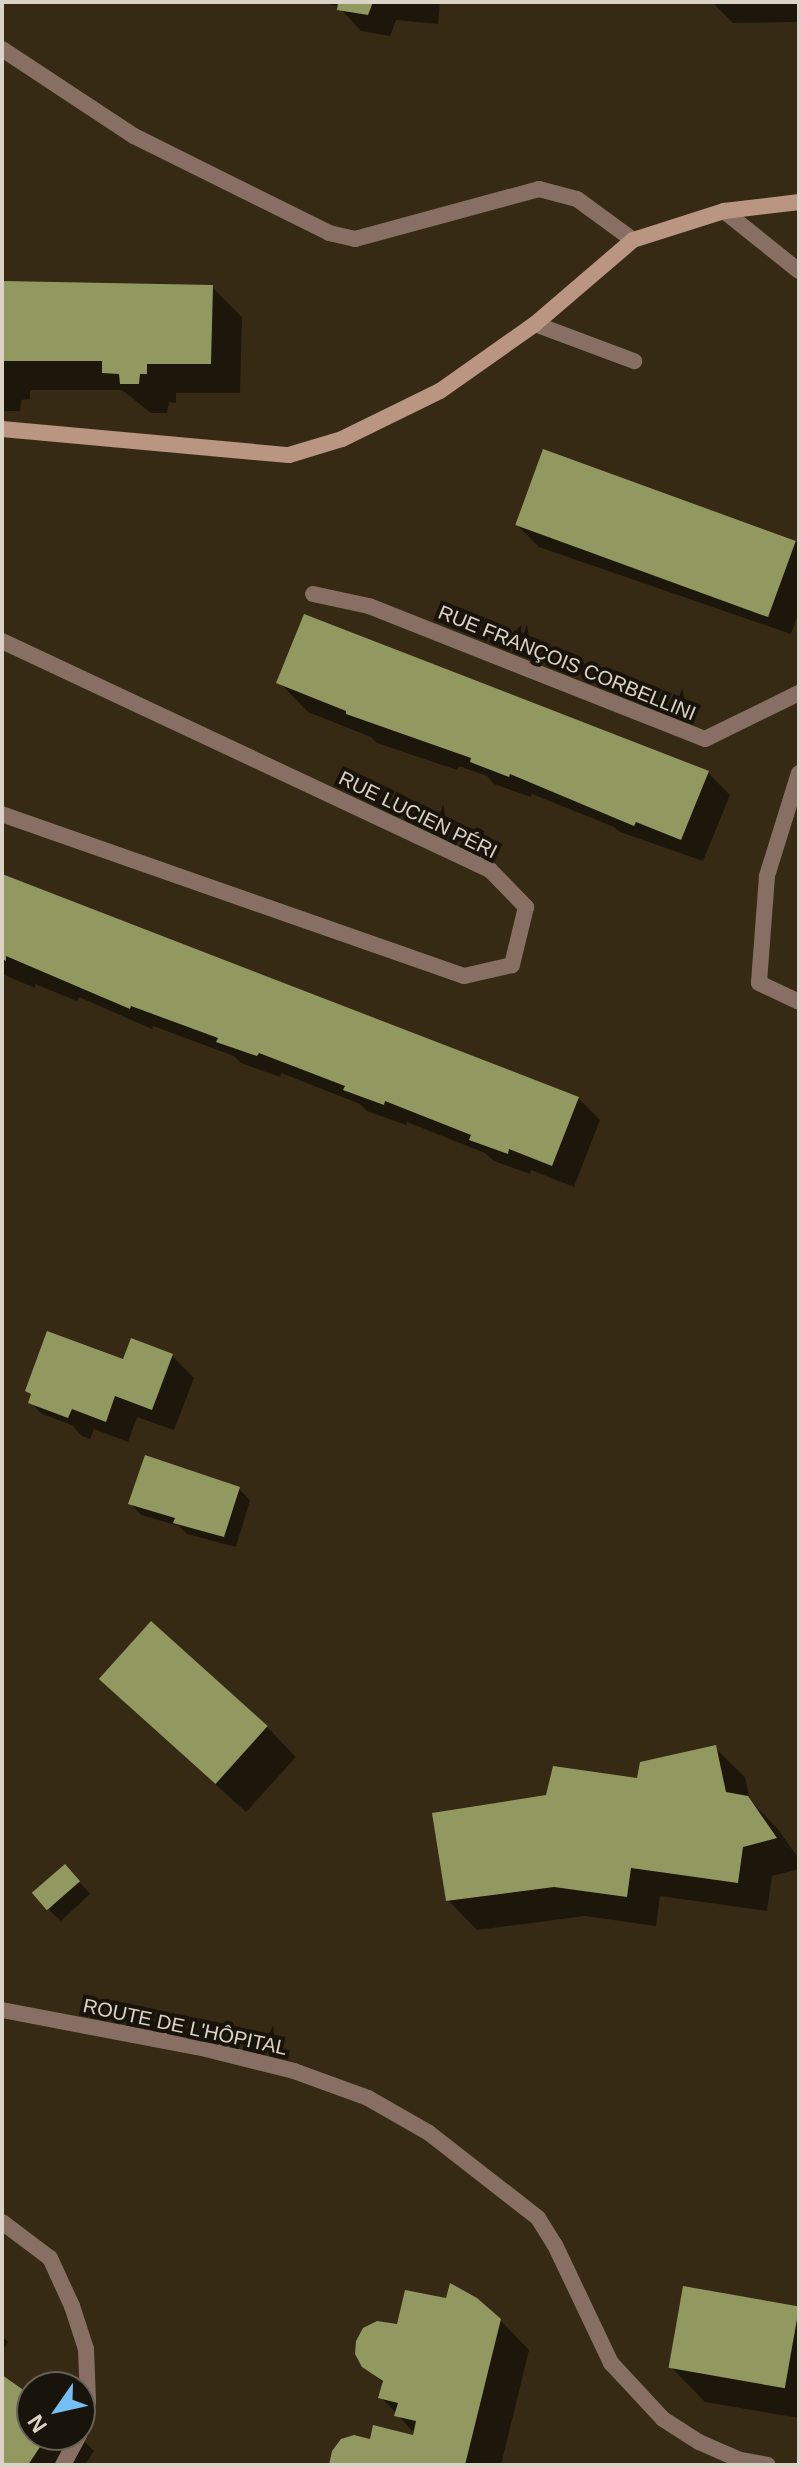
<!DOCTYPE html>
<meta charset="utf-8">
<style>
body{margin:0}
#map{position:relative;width:801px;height:2467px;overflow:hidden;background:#362a15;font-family:Arial,sans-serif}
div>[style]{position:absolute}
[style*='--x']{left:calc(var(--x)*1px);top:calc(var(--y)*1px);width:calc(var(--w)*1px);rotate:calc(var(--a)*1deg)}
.shadow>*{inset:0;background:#0007}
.building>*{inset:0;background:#929960;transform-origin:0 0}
.service>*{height:16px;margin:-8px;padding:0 8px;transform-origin:8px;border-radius:8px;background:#877063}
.minor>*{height:16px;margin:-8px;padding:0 8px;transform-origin:8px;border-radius:8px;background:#877063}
.secondary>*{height:16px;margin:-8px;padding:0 8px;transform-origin:8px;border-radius:8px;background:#ba9581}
span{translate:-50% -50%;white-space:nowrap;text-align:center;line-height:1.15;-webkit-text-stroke:8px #19140b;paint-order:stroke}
.street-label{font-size:20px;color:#dad3c6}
.frame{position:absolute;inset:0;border:4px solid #dad3c6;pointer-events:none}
.north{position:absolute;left:16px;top:2371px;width:80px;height:80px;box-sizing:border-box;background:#19140b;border:2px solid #666056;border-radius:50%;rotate:236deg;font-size:22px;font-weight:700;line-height:32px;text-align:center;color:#dad3c6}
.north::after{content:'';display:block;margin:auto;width:28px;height:36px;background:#74c0f6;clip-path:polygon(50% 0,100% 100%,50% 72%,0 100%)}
</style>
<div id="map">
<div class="shadow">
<div style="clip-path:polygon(320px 2px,440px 2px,438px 24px,396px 20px,390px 36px,361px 31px,339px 7px)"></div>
<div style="clip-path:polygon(712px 2px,799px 2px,799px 22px,733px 23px)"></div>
<div style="clip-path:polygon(2px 283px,212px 287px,242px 317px,240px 393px,176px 393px,176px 403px,169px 402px,167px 413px,151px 413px,122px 390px,30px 390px,30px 399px,21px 400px,20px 411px,2px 411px)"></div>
<div style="clip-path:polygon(517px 525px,795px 541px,799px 545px,799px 612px,791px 634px,539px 547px)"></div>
<div style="clip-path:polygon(279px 682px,708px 773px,730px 795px,703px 861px,620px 832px,614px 827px,532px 794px,531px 797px,494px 784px,487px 776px,459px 766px,457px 770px,377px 743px,371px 737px,308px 712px)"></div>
<div style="clip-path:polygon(2px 876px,578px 1098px,600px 1120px,574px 1187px,531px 1170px,530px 1174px,494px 1161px,485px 1153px,407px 1122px,406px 1125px,367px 1111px,360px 1104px,281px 1073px,280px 1077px,241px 1063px,234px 1056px,153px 1026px,152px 1029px,79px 997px,77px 1001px,35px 984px,35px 988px,2px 974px)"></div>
<div style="clip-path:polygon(172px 1356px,194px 1378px,174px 1430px,137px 1417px,128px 1442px,94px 1429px,90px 1439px,82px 1436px,72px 1425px,42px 1414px,30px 1402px,32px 1396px,27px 1391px,124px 1361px)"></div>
<div style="clip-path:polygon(238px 1488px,250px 1500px,236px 1547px,187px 1534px,179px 1526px,141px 1515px,130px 1503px)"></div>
<div style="clip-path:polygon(131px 1708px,267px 1727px,296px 1757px,246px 1812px)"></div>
<div style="clip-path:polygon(715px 1748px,745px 1777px,750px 1800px,777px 1828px,799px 1859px,799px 1869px,772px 1876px,767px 1911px,660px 1896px,656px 1926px,585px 1916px,477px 1930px,448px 1900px,638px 1780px)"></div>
<div style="clip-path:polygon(76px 1878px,90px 1894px,61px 1921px,49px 1910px)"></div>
<div style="clip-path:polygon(799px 2309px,799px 2418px,705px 2402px,671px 2367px)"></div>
<div style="clip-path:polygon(500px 2320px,529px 2350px,501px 2465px,333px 2465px,371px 2441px,419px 2438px,381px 2397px,384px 2384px,364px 2366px,395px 2326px)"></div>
<div style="clip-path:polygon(2px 2336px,8px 2342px,2px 2351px)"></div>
<div style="clip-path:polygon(2px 2378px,32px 2398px,32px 2435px,78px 2435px,94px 2451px,85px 2465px,2px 2465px)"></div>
</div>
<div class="building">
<div style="clip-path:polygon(338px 2px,373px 2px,368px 15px,337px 10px)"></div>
<div style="clip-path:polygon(2px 281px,213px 285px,211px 364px,147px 364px,147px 374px,140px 374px,139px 384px,120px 384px,119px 374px,102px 373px,102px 361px,2px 361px)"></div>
<div style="left:543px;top:449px;width:269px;height:81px;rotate:20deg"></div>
<div style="clip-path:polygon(304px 614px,709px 771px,681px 840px,636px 822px,634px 826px,510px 774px,509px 777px,470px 762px,471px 758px,346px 714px,346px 711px,276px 683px)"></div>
<div style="clip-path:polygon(2px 874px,579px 1097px,552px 1166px,509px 1149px,508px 1154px,469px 1140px,471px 1135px,385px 1101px,384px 1105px,343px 1090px,345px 1086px,259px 1053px,257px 1056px,216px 1042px,218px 1038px,131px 1006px,130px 1009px,6px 956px,6px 961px,2px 959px)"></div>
<div style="clip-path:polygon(47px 1331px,123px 1359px,131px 1338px,173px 1354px,152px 1410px,115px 1396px,106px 1422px,72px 1409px,68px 1418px,28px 1403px,31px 1394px,25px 1391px)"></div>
<div style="clip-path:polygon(145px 1455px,240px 1487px,224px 1537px,173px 1523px,175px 1518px,128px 1504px)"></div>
<div style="left:151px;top:1621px;width:157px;height:78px;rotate:42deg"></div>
<div style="clip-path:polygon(716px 1745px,726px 1792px,748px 1796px,777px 1838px,743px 1847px,738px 1883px,631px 1868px,627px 1897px,554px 1887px,446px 1901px,432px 1813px,546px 1795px,553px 1766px,637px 1778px,640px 1762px)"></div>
<div style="left:65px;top:1864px;width:23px;height:44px;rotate:49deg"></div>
<div style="clip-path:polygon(450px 2283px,477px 2298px,501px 2319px,465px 2465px,329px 2465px,332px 2451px,341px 2439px,354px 2435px,370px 2439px,373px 2425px,413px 2435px,416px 2421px,394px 2416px,398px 2403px,378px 2398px,383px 2381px,362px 2367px,355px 2354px,356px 2341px,363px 2328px,377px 2321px,397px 2324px,405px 2290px,446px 2298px)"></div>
<div style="left:683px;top:2286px;width:118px;height:83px;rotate:10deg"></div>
<div style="clip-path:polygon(2px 2375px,32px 2396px,32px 2435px,48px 2435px,28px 2465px,2px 2465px)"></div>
</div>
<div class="service">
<div style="--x:535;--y:324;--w:106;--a:20.5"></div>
<div style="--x:2;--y:2010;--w:208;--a:10.8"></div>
<div style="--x:206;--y:2049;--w:91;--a:14"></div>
<div style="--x:294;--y:2071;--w:79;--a:20"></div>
<div style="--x:368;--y:2098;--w:70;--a:29.8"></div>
<div style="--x:429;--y:2133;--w:138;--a:37.9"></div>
<div style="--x:538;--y:2218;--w:32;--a:58"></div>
<div style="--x:555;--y:2245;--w:131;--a:64.6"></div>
<div style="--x:611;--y:2363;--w:76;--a:47.1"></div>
<div style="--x:663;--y:2419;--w:43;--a:32.6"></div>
<div style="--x:699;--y:2442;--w:45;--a:23.7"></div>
<div style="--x:740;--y:2460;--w:28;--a:10"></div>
<div style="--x:2;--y:2222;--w:60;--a:36.9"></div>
<div style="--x:50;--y:2258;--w:53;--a:65.4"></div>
<div style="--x:72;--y:2306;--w:45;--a:72"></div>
<div style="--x:86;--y:2349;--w:53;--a:87.8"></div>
<div style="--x:88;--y:2402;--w:31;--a:105"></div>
<div style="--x:63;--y:2465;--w:34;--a:-62"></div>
</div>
<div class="minor">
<div style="--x:2;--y:49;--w:158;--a:33.4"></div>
<div style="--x:134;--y:136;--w:218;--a:26.4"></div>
<div style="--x:329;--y:233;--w:27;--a:13"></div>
<div style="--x:355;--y:239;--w:191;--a:-15.2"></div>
<div style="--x:539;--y:189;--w:39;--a:15"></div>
<div style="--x:577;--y:199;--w:69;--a:36.2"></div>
<div style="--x:724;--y:211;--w:96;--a:38.7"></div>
<div style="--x:313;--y:594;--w:57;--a:12.1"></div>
<div style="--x:369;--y:606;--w:361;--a:21.6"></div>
<div style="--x:705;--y:739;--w:105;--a:-26.1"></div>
<div style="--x:2;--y:641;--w:539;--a:25.14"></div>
<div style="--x:490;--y:870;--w:52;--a:45.8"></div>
<div style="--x:526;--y:907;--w:60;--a:103.6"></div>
<div style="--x:512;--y:965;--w:49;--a:167.1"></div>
<div style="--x:464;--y:976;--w:490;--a:-160.7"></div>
<div style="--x:799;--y:773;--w:108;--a:107.3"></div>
<div style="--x:767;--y:876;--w:107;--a:94.3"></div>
<div style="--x:759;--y:983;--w:44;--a:25.4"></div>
</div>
<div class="secondary">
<div style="--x:2;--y:429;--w:288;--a:5.2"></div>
<div style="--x:289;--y:455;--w:55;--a:-16.8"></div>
<div style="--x:342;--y:439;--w:109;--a:-26.1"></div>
<div style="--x:440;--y:391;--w:116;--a:-35.2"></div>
<div style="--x:535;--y:324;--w:129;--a:-40.6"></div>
<div style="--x:633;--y:240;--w:96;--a:-17.7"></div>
<div style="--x:724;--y:211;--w:76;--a:-6.8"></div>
</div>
<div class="street-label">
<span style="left:567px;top:663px;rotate:22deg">RUE FRANÇOIS CORBELLINI</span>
<span style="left:418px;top:815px;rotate:26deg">RUE LUCIEN PÉRI</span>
<span style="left:185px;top:2027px;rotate:12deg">ROUTE DE L'HÔPITAL</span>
</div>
<div class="frame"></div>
<div class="north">N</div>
</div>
